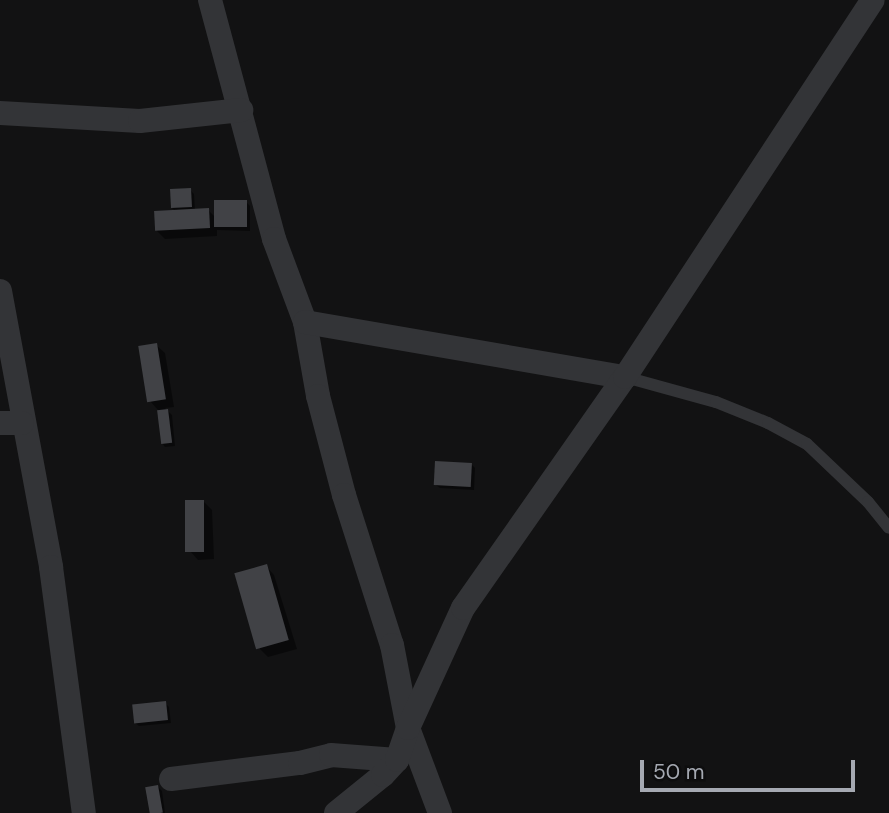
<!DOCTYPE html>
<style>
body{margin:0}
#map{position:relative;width:889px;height:813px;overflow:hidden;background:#121213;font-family:"DM Sans",sans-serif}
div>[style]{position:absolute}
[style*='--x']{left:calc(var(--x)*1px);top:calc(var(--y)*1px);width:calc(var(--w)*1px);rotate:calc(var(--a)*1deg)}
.shadow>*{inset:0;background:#0007}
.building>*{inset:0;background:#414246;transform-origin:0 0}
.lane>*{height:12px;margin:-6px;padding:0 6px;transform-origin:6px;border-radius:6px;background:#333437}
.street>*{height:24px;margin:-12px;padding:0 12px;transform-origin:12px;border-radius:12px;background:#333437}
span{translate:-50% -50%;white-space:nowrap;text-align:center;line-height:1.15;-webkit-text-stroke:6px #0d0d0e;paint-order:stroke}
.scale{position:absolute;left:640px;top:760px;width:215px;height:32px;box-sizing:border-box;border:4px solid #a5a9b2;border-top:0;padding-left:9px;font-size:21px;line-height:24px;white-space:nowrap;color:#a5a9b2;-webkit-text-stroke:5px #0d0d0e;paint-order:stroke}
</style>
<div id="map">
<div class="shadow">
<div style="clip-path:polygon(190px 190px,194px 194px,195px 211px,208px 210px,216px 218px,246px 202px,250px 206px,250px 231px,217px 230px,217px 236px,165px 239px,157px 231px,176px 212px,172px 208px)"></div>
<div style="clip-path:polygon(156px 345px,165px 353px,174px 407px,165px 408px,172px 415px,175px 446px,165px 447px,162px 443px,158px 410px,150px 401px)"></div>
<div style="clip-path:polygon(471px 464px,475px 468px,474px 490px,440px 488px,436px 485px)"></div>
<div style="clip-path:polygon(203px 501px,212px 510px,214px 559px,198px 560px,190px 551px)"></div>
<div style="clip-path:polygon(266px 566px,274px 575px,297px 649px,268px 657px,260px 649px)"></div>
<div style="clip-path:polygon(165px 703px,169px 707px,171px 723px,139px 726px,135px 723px)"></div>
<div style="clip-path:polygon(158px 787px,162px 791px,165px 813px,151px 813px)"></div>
</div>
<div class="building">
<div style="left:191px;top:188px;width:19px;height:21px;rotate:87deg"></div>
<div style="left:214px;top:200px;width:33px;height:27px"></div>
<div style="left:209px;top:208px;width:20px;height:55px;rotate:87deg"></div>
<div style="left:157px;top:343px;width:57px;height:19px;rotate:81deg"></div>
<div style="left:168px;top:409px;width:34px;height:11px;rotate:83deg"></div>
<div style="left:435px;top:461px;width:37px;height:24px;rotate:3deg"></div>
<div style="left:185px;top:500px;width:19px;height:52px"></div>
<div style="left:267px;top:564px;width:79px;height:34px;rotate:74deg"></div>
<div style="left:166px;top:701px;width:19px;height:34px;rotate:84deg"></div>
<div style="left:158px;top:785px;width:28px;height:13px;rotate:80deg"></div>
</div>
<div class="lane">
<div style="--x:625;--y:377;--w:94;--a:15.4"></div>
<div style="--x:716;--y:402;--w:56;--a:22"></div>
<div style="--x:768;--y:423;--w:44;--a:28.3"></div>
<div style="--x:807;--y:444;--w:84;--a:43.6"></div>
<div style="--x:868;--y:502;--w:33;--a:51"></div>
</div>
<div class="street">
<div style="--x:210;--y:0;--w:247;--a:75"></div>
<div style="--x:274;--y:239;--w:89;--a:69.5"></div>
<div style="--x:305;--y:322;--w:75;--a:80"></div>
<div style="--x:318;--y:396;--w:102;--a:75.3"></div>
<div style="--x:344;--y:495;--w:157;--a:72.3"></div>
<div style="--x:392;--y:645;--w:85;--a:79.1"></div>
<div style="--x:408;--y:728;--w:91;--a:69.4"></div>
<div style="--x:0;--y:113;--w:140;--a:3.3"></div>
<div style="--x:140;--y:121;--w:102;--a:-6.2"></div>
<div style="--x:0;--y:291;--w:281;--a:79.5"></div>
<div style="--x:51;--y:567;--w:248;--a:82.4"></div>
<div style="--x:305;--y:322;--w:325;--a:9.8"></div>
<div style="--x:0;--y:423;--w:22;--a:0"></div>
<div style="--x:171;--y:779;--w:130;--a:-7.1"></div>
<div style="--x:300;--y:763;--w:32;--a:-14"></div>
<div style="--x:331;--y:755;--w:66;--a:4.3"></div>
<div style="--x:336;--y:813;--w:60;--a:-39"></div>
<div style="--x:383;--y:775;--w:21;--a:-47"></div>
<div style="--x:397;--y:760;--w:34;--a:-71"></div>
<div style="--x:408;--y:728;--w:132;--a:-65.4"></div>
<div style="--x:463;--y:608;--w:282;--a:-55"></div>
<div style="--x:625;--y:377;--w:451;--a:-56.7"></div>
</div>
<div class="scale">50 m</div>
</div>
